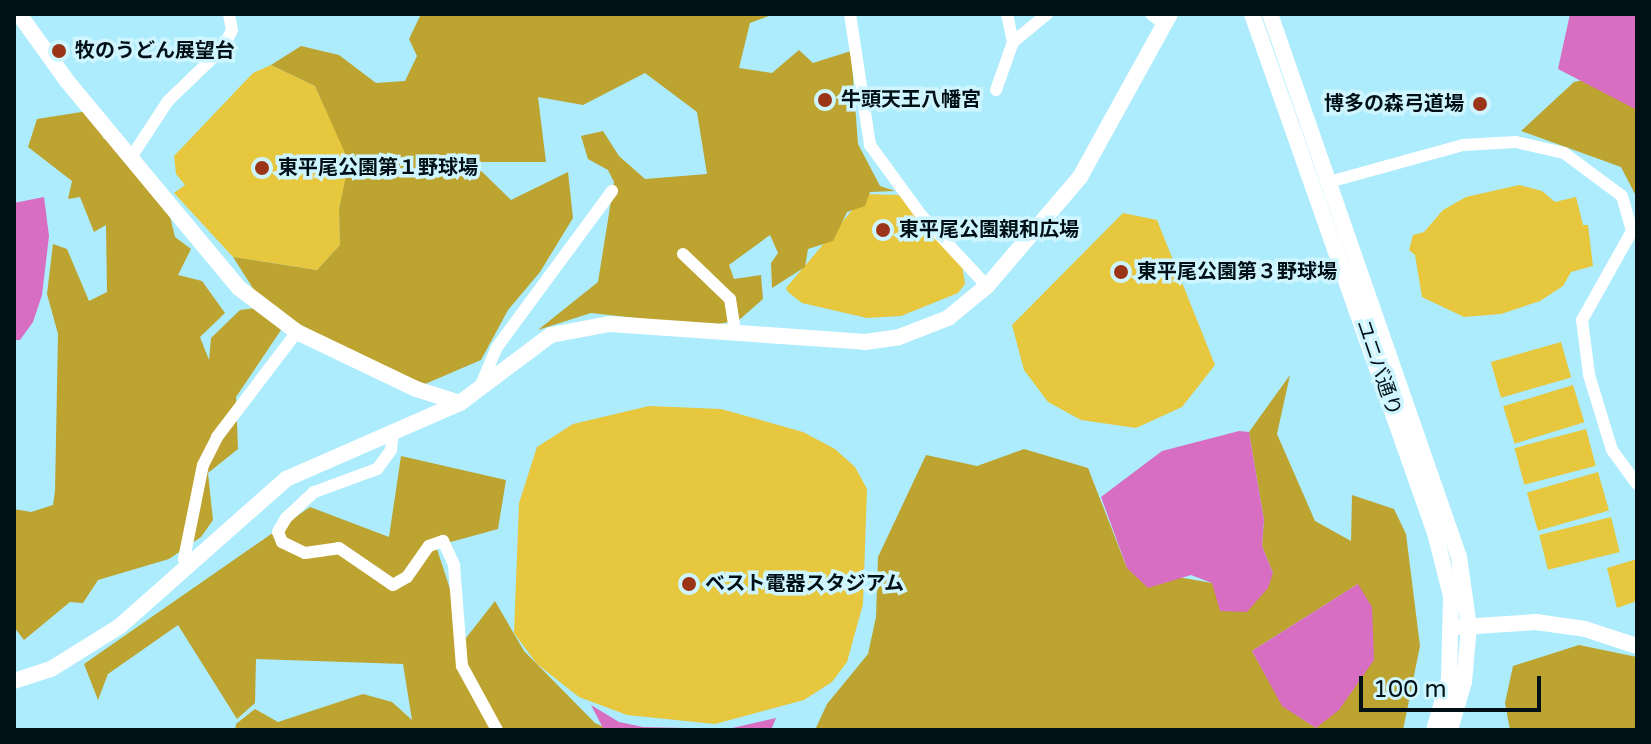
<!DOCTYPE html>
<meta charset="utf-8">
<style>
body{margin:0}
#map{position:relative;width:1651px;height:744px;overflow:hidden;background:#acecfd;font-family:"Varela Round","Noto Sans JP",sans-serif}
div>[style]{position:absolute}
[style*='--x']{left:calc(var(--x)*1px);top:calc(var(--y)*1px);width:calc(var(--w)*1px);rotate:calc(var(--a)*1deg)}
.green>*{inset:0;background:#e6c73e;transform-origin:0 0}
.forest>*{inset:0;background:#bda32f}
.water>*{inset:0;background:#d86ec1}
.minor>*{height:12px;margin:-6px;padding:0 6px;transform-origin:6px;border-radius:6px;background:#fff}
.tertiary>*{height:16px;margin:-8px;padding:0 8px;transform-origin:8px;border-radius:8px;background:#fff}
.dots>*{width:22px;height:22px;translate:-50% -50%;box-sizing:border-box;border:4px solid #cff5ff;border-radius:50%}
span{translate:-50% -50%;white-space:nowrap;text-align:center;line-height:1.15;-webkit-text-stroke:7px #cff5ff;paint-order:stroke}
.poi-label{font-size:20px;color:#001016;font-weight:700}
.left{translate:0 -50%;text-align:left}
.right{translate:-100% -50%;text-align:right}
.street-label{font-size:20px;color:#001016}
.frame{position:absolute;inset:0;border:16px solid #001016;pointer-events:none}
.scale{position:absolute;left:1359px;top:676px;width:182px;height:36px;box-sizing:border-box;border:4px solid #001016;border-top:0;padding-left:10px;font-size:24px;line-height:28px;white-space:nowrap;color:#001016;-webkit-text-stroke:6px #cff5ff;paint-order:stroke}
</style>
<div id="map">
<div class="green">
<div style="clip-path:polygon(271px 65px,315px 86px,350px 162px,339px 209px,340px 245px,317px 270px,233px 257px,174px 193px,185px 185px,176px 174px,174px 156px,253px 73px)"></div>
<div style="clip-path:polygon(1519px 185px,1542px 191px,1555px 202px,1576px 197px,1583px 225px,1588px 225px,1593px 266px,1571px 272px,1563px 286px,1540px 301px,1501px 314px,1464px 317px,1422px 297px,1415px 255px,1409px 250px,1413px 235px,1424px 232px,1443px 210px,1466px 197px)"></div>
<div style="clip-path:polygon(866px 194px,899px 195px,962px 265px,965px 284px,958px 293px,901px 316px,867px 318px,802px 303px,788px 292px,786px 288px)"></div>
<div style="clip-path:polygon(1123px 213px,1157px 220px,1215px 365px,1182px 407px,1136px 428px,1081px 420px,1048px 402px,1024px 370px,1012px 325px)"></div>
<div style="left:1561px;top:342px;width:37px;height:73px;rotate:74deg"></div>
<div style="left:1573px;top:385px;width:39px;height:73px;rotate:73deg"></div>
<div style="clip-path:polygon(649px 406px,721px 409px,803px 432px,835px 449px,855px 467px,867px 489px,863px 604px,847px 662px,832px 682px,804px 700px,715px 724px,627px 715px,579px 697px,537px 664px,514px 633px,519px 503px,537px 447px,573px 424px)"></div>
<div style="left:1586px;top:429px;width:38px;height:74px;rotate:75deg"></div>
<div style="left:1598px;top:472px;width:40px;height:74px;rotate:74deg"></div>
<div style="left:1611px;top:517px;width:36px;height:74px;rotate:76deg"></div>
<div style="clip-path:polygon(1637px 559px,1637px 601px,1617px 608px,1607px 568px)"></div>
</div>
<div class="forest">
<div style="clip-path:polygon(421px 14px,774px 14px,750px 23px,739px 68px,772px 73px,799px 50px,813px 63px,851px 51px,858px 144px,880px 186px,895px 191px,870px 192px,865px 206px,847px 212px,833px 241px,808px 249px,805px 267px,772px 288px,771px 263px,778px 253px,770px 235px,729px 265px,734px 279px,761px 275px,763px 299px,739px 320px,708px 326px,591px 313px,538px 330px,598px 282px,614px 182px,608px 170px,588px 159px,581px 136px,603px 131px,619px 156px,645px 179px,707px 174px,697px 112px,645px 73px,583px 105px,538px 97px,546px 162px,472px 162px,511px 200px,568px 172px,573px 218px,540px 272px,508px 310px,481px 360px,425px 384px,283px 327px,236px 397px,238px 449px,208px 473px,213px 520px,201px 537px,169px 559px,98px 580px,83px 603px,70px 602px,24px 640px,14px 627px,14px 509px,31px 512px,53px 505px,55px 491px,58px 334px,47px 294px,53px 244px,67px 249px,89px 301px,107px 292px,106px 225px,94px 232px,80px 197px,68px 199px,72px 181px,28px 147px,37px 119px,88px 111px,104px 139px,116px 136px,166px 200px,175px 237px,191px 249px,178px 275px,202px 281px,225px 313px,200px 337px,209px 360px,211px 338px,240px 310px,265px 307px,233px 257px,317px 270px,340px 245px,339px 209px,349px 162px,315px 86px,271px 65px,301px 46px,339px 55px,376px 83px,405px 81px,417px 56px,409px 39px)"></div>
<div style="clip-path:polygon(1637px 68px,1637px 198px,1621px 167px,1521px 131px,1574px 82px)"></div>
<div style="clip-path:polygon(evenodd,1290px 375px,1277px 434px,1315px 521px,1351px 541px,1352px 495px,1394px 509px,1406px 534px,1420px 646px,1403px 730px,815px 730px,827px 704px,868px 654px,876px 617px,878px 557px,926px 455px,977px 466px,1024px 449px,1088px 468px,1127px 568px,1212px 583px,1273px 573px,1262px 546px,1264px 520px,1249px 432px,1290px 375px,1358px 584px,1316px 728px,1283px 706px,1252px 651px,1358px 584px)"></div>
<div style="clip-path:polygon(401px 456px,506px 480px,498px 529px,436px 546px,466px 638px,495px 601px,524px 651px,595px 723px,610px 730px,235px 730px,236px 724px,255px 709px,278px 722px,363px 694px,392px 702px,412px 720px,403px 664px,256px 659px,255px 703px,237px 719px,178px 625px,108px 674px,98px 700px,84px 664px,310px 507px,389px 537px)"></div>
<div style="clip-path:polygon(1579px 645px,1637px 657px,1637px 730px,1510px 730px,1505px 703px,1513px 666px)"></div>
</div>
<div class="water">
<div style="clip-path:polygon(1570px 14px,1637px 14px,1637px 110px,1558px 69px)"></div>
<div style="clip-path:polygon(44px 197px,49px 236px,42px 295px,33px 322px,20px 340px,14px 340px,14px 203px)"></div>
<div style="clip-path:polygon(1239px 431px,1249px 432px,1264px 520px,1262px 546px,1273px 573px,1268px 588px,1247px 612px,1220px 611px,1212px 583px,1191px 575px,1148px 588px,1127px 568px,1101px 497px,1162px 451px)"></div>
<div style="clip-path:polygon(1358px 584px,1372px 607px,1374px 660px,1339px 710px,1316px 728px,1282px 706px,1252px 651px)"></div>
<div style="clip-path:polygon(591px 705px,619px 722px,643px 727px,728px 729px,776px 718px,771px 730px,604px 730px)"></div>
</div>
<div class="minor">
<div style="--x:850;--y:14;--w:133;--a:81.3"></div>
<div style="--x:870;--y:145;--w:87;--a:53.9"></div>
<div style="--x:921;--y:215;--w:97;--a:47.1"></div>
<div style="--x:1007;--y:14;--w:29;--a:78"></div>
<div style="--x:1151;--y:14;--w:16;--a:38"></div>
<div style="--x:996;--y:90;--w:51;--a:-70.5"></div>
<div style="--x:1013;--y:42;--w:44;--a:-39.5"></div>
<div style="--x:130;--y:159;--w:69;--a:-56.8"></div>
<div style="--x:168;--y:101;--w:75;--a:-43.9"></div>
<div style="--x:222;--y:49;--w:21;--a:-62"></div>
<div style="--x:232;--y:30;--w:16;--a:-101"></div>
<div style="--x:1329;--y:182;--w:139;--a:-15.4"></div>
<div style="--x:1463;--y:145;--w:53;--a:-3.2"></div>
<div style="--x:1516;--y:142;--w:49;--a:12.9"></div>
<div style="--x:1564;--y:153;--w:72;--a:36.6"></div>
<div style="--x:1622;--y:196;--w:36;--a:74"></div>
<div style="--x:1632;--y:231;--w:102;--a:119.3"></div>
<div style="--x:1582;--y:320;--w:55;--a:82.7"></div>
<div style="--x:1589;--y:375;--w:78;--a:73"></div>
<div style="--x:1612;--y:450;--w:42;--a:53.7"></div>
<div style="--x:683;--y:254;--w:65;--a:43.8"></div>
<div style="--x:730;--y:299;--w:36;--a:81"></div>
<div style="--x:480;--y:387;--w:43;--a:-67"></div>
<div style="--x:497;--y:347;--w:194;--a:-53.6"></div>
<div style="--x:393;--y:431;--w:19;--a:96"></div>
<div style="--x:391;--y:450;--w:24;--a:126"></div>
<div style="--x:377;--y:469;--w:67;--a:159.9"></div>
<div style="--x:314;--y:492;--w:38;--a:137"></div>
<div style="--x:286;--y:518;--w:16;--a:120"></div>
<div style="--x:278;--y:532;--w:11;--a:68"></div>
<div style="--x:282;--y:542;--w:25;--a:26"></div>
<div style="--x:305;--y:553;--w:34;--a:-8"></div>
<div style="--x:339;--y:548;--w:65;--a:34.4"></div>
<div style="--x:393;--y:585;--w:16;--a:-30"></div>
<div style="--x:407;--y:577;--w:38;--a:-55"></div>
<div style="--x:429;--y:546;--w:15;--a:-20"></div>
<div style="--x:443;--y:541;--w:26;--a:65"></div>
<div style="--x:454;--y:565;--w:101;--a:85.5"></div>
<div style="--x:462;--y:666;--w:73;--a:61.3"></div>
<div style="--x:190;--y:565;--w:8;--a:-135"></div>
<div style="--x:184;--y:559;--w:96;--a:-78.6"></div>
<div style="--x:203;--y:465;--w:31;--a:-63"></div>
<div style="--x:217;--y:437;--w:132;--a:-52.7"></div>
</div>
<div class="tertiary">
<div style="--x:19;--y:14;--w:82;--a:54.4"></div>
<div style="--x:67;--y:81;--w:269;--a:50.3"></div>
<div style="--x:239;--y:288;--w:73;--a:37.2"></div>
<div style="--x:297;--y:332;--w:132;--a:25.6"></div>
<div style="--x:416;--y:389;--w:46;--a:17.7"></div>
<div style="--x:1252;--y:14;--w:550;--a:70.58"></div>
<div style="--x:1435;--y:533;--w:65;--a:75.7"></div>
<div style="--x:1451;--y:596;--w:83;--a:91.4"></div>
<div style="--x:1449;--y:679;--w:53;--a:106.4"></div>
<div style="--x:1270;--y:14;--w:575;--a:70.81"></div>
<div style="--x:1459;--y:557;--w:70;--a:81.8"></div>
<div style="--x:1469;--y:626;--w:56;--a:95.1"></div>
<div style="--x:1464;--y:682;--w:50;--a:106.3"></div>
<div style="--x:1459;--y:627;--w:77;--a:-3.7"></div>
<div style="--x:1536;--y:622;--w:49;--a:8.1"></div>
<div style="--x:1585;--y:629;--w:55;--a:18.1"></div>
<div style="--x:14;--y:681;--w:39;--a:-18"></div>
<div style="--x:51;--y:669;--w:81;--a:-31.9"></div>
<div style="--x:120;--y:626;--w:222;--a:-41.5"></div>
<div style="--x:286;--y:479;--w:190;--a:-23.6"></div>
<div style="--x:460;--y:403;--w:114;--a:-36.8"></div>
<div style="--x:551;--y:335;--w:60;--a:-10.6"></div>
<div style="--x:610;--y:324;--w:256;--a:4"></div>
<div style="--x:865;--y:342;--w:34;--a:-8"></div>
<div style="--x:899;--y:337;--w:53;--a:-21.2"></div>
<div style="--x:948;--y:318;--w:50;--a:-39.4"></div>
<div style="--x:987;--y:286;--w:143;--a:-49.5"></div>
<div style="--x:1080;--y:177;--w:186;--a:-61.1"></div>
</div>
<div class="dots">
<div style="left:59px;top:51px;background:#9c3517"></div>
<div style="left:825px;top:100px;background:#9c3517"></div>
<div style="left:1480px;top:104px;background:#9c3517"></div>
<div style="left:262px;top:168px;background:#9c3517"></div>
<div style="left:883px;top:230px;background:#9c3517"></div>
<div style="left:1121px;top:272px;background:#9c3517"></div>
<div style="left:689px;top:584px;background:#9c3517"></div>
</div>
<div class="poi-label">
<span class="left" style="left:75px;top:51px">牧のうどん展望台</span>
<span class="left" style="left:841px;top:100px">牛頭天王八幡宮</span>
<span class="right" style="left:1464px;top:104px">博多の森弓道場</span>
<span class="left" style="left:278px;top:168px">東平尾公園第１野球場</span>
<span class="left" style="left:899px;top:230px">東平尾公園親和広場</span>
<span class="left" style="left:1137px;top:272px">東平尾公園第３野球場</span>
<span class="left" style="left:705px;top:584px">ベスト電器スタジアム</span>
</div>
<div class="street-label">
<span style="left:1378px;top:368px;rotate:71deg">ユニバ通り</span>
</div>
<div class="frame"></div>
<div class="scale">100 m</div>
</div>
